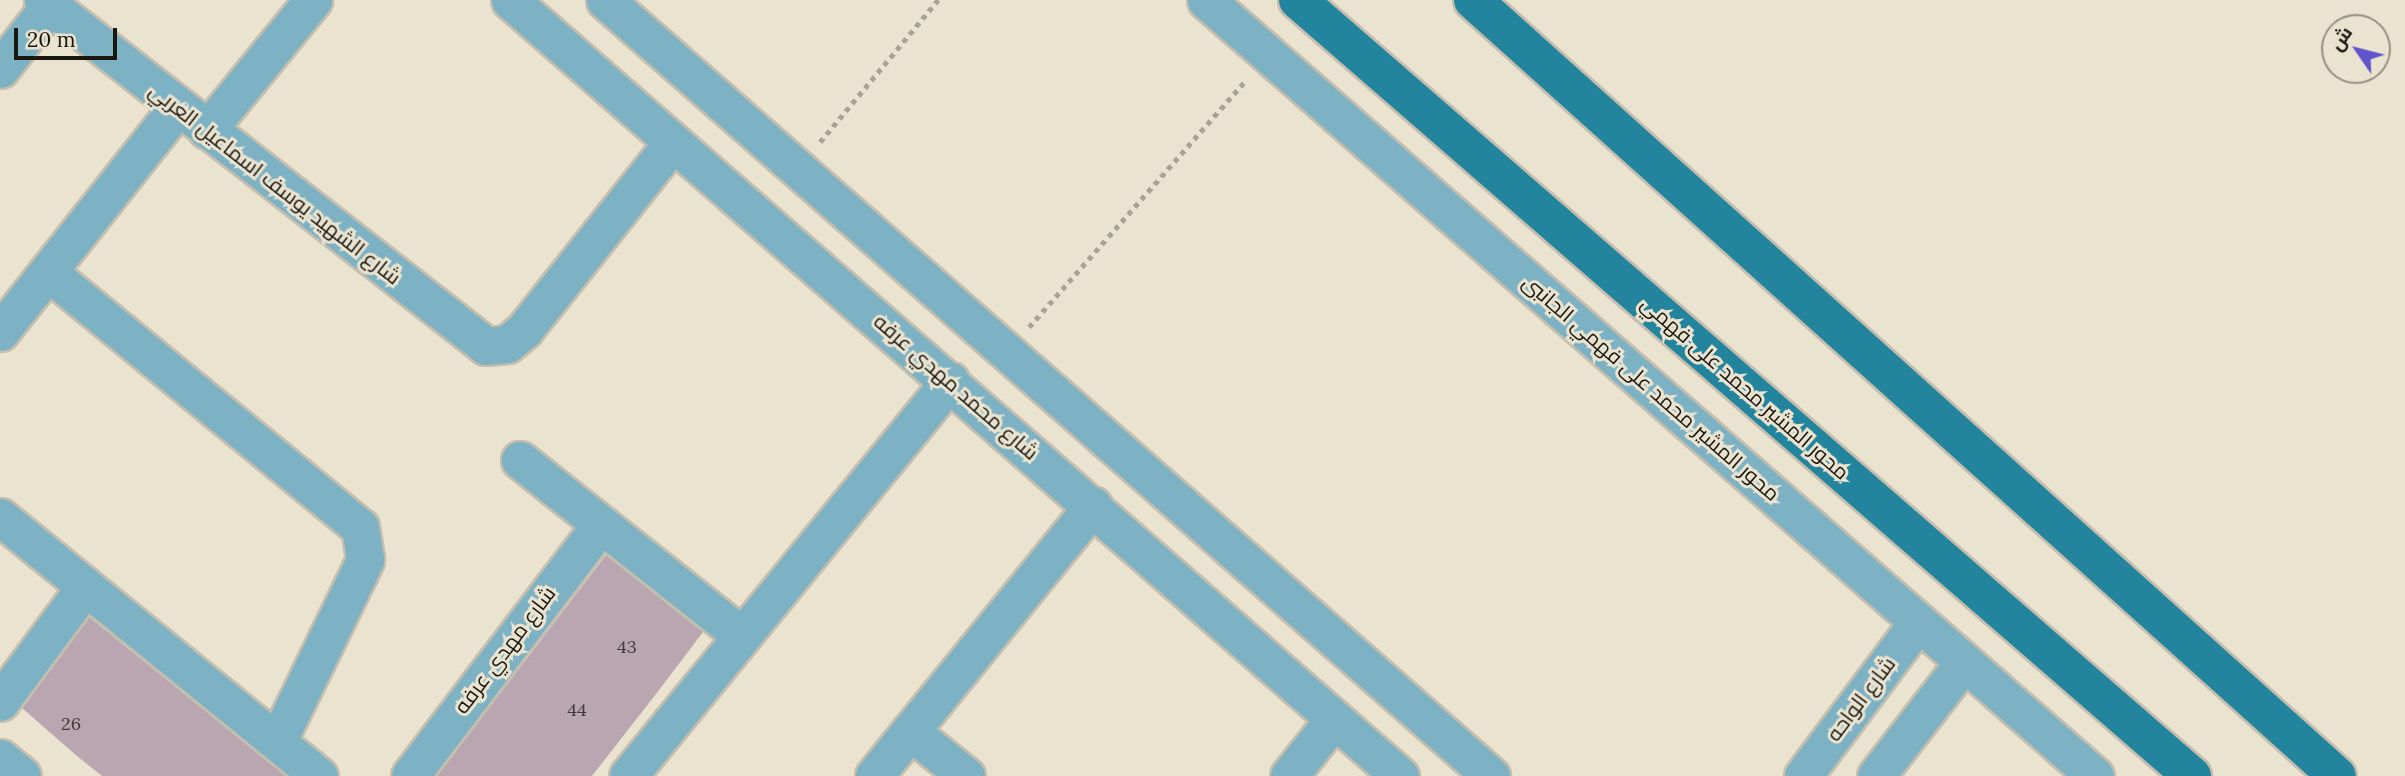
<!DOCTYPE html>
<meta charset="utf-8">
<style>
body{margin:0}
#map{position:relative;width:2405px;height:776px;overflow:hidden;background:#eae3d0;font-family:Lora,Cairo,serif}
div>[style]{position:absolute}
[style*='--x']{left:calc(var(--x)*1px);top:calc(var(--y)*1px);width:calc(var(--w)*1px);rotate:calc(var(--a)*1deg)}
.building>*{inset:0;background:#b9a6b0}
.path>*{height:4.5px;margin-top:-2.25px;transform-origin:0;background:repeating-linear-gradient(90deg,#a9a394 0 5px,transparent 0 10px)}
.roads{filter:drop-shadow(2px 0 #c5beae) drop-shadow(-2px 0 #c5beae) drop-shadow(0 2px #c5beae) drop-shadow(0 -2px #c5beae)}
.minor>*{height:37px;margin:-18.5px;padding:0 18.5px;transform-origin:18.5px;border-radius:18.5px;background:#7cb2c4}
.major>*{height:38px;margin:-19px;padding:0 19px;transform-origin:19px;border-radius:19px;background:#23849e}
span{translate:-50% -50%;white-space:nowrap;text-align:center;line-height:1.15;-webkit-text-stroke:6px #eae3d0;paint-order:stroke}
.number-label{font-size:18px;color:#423b39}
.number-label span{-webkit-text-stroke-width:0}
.street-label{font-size:21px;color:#1a1711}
.north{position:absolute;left:2321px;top:14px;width:70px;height:70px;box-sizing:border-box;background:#eae3d0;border:2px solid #979184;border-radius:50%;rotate:305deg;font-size:19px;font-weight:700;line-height:28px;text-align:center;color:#1a1711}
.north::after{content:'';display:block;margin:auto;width:24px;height:32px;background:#6153cc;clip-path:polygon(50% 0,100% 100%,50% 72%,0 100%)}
.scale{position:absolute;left:14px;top:28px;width:103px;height:32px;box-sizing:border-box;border:4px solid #1a1711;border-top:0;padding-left:9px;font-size:21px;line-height:24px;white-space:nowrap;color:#1a1711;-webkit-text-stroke:5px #eae3d0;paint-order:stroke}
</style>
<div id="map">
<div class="building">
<div style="clip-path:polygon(606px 555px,703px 632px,656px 694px,592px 776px,437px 776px)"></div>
<div style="clip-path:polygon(89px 617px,286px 776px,102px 776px,77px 756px,22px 708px)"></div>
</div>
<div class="path">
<div style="--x:820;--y:142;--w:185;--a:-50.3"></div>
<div style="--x:1029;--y:327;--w:327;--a:-48.7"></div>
</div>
<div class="roads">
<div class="minor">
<div style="--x:43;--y:0;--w:562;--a:37.99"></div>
<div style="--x:486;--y:346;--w:21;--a:-5"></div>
<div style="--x:507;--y:344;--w:22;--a:-39"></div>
<div style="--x:524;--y:330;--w:238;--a:-51.6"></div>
<div style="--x:510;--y:0;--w:1181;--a:41.09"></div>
<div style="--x:605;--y:0;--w:1178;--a:41.21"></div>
<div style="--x:1206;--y:0;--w:1180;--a:41.12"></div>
<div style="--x:0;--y:69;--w:81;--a:-52"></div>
<div style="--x:207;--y:130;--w:168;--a:-50.8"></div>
<div style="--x:48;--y:272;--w:403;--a:39.3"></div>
<div style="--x:360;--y:527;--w:33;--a:81"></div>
<div style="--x:365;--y:560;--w:202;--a:115.8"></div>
<div style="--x:0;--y:332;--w:287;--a:-51.7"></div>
<div style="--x:520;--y:460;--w:282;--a:38.4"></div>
<div style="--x:0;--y:517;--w:411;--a:39.1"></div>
<div style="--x:0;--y:702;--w:143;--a:-53.5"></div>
<div style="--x:910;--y:731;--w:72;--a:38.8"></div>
<div style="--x:0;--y:758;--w:28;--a:39"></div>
<div style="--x:410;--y:776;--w:316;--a:-52.8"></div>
<div style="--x:628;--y:776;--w:510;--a:-50.81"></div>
<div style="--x:874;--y:776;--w:348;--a:-51"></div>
<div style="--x:1289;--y:776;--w:73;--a:-51.7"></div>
<div style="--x:1803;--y:776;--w:192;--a:-53.2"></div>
<div style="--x:1876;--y:776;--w:144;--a:-52.3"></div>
</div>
<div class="major">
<div style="--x:1298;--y:0;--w:1184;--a:40.96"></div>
<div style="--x:1473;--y:0;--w:1161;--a:41.93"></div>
</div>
</div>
<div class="number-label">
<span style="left:627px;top:647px">43</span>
<span style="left:577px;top:710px">44</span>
<span style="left:71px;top:724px">26</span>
</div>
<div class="street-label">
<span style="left:275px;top:184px;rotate:38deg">شارع الشهيد يوسف اسماعيل العربي</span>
<span style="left:956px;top:387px;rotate:41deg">شارع محمد مهدي عرفه</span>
<span style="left:1651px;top:388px;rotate:41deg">محور المشير محمد على فهمي الجانبى</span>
<span style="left:1745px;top:388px;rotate:41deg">محور المشير محمد على فهمي</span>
<span style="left:505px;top:650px;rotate:-53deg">شارع مهدي عرفه</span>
<span style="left:1861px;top:699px;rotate:-53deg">شارع الواحه</span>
</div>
<div class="north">ش</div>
<div class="scale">20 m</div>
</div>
